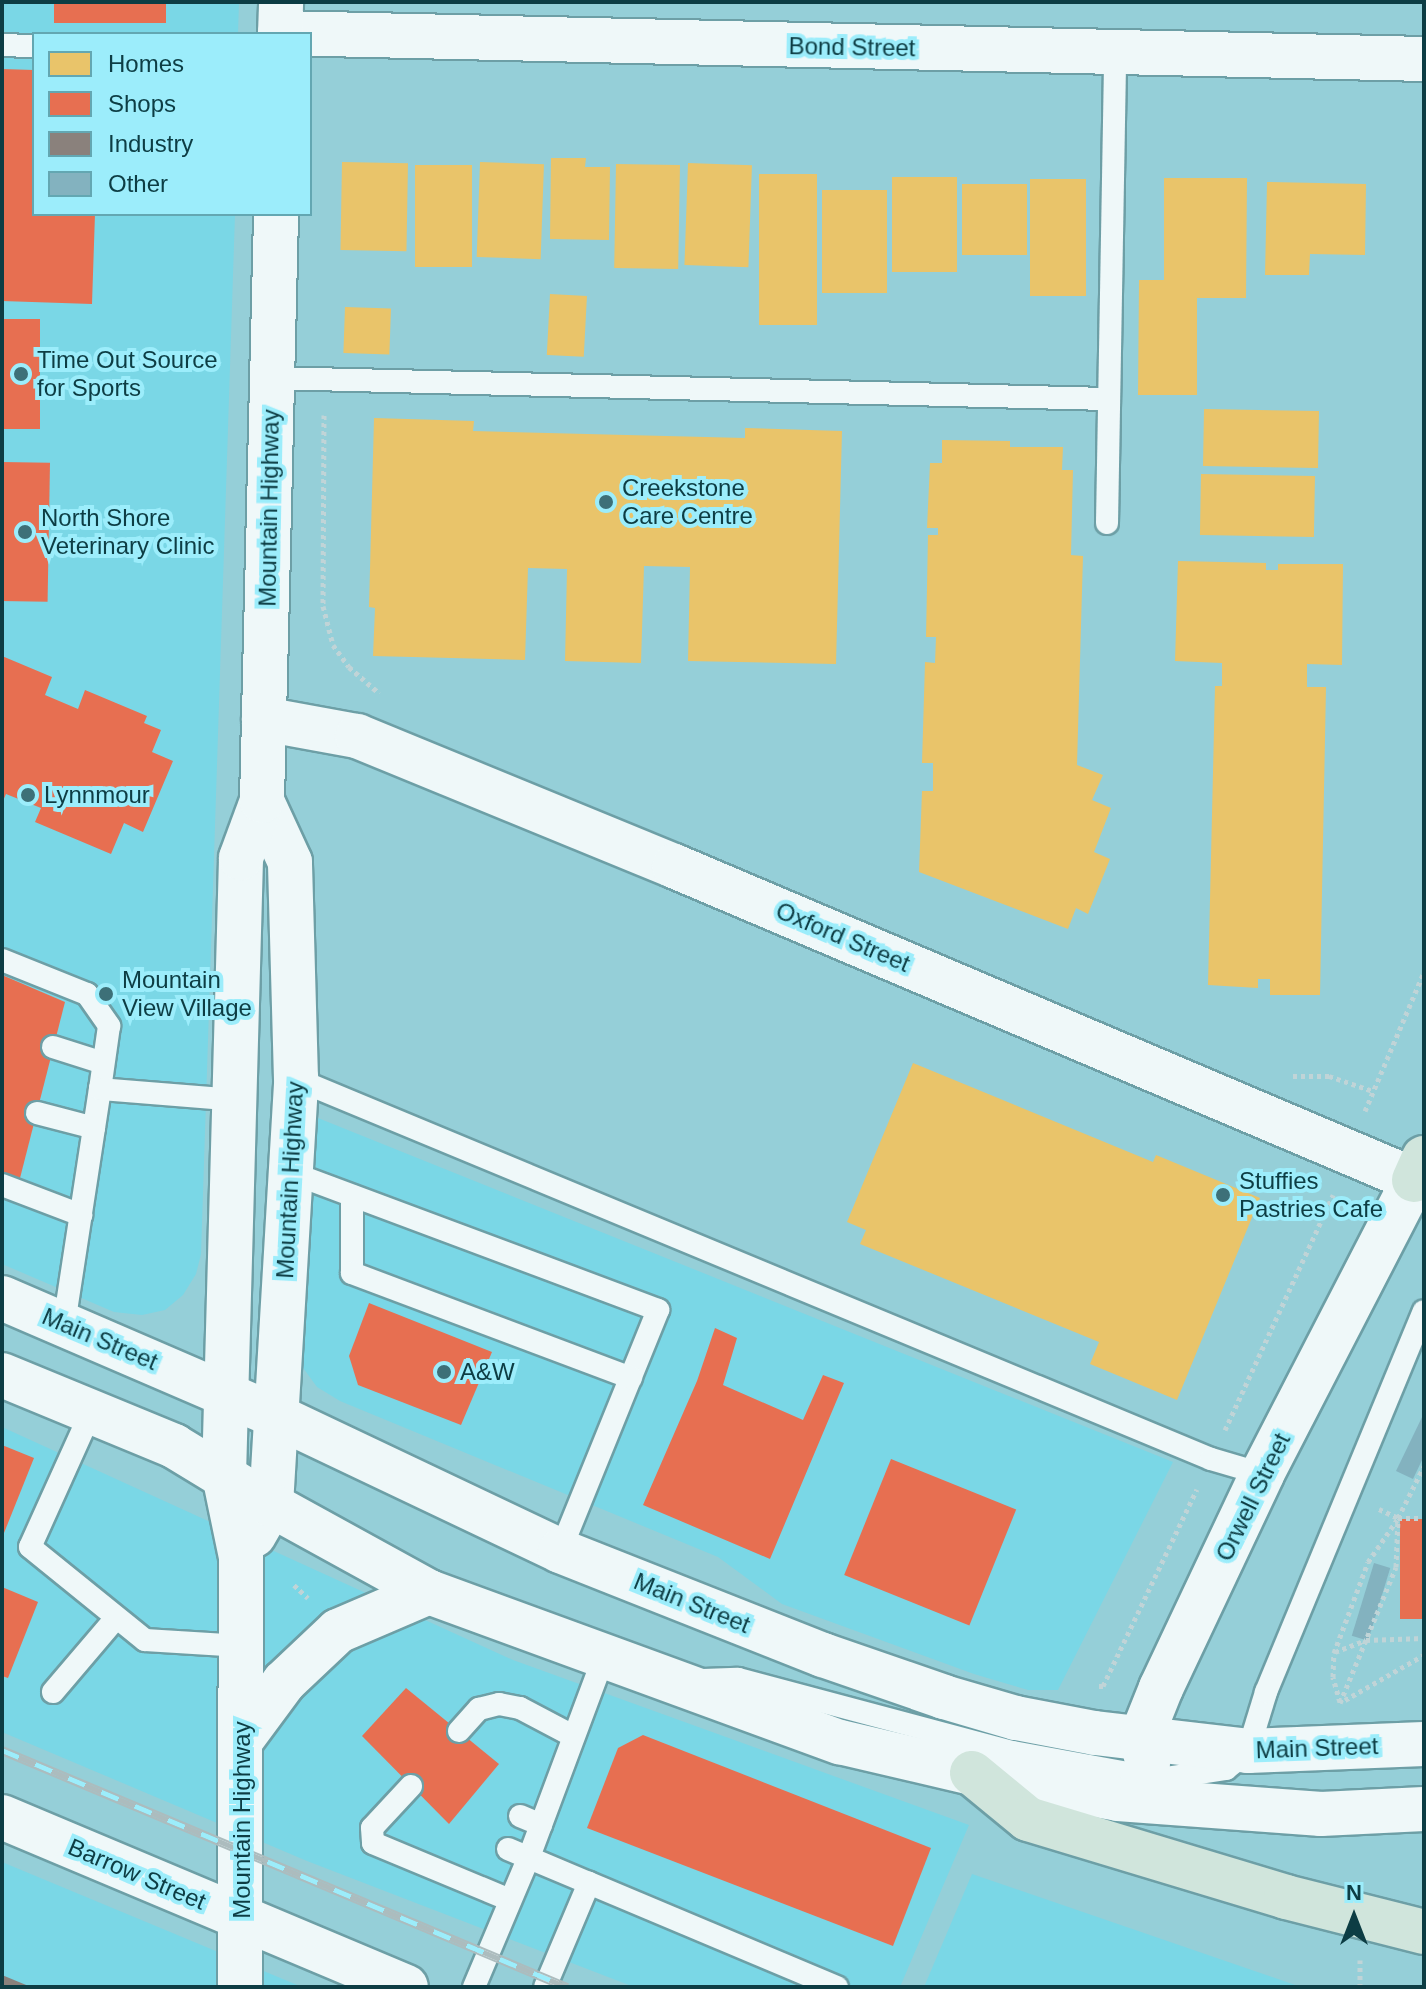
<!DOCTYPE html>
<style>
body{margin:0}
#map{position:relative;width:1426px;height:1989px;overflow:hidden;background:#95cfd8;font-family:Arial,sans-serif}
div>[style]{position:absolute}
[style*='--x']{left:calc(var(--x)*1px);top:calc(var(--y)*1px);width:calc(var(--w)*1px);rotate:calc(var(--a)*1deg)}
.built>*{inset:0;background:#7ad7e6}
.homes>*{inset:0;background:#e9c46a;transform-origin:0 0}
.shops>*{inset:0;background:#e76f51;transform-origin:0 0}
.industry>*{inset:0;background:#8a817c}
.building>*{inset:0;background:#83b2bf;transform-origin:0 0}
.path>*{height:5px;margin-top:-2.5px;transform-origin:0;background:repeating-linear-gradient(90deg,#c0d4d7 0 4px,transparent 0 8px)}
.roads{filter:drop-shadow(2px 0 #6d9fa6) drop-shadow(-2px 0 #6d9fa6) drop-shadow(0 2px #6d9fa6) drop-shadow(0 -2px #6d9fa6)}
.service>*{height:22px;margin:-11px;padding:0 11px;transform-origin:11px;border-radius:11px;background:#eff8f9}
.minor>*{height:44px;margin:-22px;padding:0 22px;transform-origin:22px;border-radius:22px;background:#eff8f9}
.tertiary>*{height:44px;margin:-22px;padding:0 22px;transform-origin:22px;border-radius:22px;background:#eff8f9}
.secondary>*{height:44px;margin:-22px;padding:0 22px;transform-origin:22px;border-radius:22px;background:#eff8f9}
.motorway>*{height:44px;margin:-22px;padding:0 22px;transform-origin:22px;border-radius:22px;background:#d0e5dc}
.rail>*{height:9px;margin-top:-4.5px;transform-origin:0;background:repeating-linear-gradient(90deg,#9cedfb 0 18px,#acbcbe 0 36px);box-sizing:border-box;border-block:2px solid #acbcbe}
.dots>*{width:22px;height:22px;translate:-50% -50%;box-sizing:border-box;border:4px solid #9cedfb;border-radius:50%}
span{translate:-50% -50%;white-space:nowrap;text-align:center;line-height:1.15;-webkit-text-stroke:8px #9cedfb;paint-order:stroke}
.street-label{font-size:24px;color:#0d3d44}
.poi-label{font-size:24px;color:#0d3d44}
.left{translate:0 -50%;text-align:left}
.frame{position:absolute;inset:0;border:4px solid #0d3d44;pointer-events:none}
.legend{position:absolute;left:32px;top:32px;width:280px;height:184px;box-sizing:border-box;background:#9cedfb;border:2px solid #63a7b2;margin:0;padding:10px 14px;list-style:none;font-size:24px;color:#0d3d44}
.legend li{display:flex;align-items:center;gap:16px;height:40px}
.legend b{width:40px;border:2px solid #63a7b2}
.north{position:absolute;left:1314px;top:1877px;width:80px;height:80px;-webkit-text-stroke:6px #9cedfb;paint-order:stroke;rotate:0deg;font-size:22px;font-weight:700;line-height:32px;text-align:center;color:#0d3d44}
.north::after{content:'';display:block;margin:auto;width:28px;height:36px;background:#0d3d44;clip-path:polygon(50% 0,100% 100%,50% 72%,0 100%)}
</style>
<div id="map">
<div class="built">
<div style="clip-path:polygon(2px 2px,239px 2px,238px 34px,34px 34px,34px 214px,235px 214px,201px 1254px,196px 1274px,183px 1295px,165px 1310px,142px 1315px,114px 1312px,2px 1264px)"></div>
<div style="clip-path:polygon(308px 1114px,1173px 1462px,1058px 1690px,1028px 1690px,974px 1674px,782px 1604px,718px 1557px,340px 1401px,317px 1387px,301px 1365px,296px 1335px)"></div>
<div style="clip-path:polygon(2px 1427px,513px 1660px,969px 1825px,900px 1987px,634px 1987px,307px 1861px,2px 1732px)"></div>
<div style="clip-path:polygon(2px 1862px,302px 1987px,2px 1987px)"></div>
<div style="clip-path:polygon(972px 1874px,1301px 1987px,924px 1987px)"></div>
</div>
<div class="homes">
<div style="clip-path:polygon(551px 158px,586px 158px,585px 167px,610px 167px,609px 240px,550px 239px)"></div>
<div style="left:342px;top:162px;width:66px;height:88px;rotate:1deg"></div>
<div style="left:480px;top:162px;width:64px;height:95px;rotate:2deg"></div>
<div style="left:688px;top:163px;width:64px;height:102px;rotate:2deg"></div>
<div style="left:616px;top:164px;width:64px;height:104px;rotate:1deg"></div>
<div style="left:415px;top:165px;width:57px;height:102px"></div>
<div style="left:759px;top:174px;width:58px;height:151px"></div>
<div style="left:892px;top:177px;width:65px;height:95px"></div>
<div style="clip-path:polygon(1164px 178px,1247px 178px,1246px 298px,1197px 298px,1197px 395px,1138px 395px,1139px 280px,1164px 280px)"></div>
<div style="left:1030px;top:179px;width:56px;height:117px"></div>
<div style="clip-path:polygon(1267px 182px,1366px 184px,1365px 255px,1310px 254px,1309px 275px,1265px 275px)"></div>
<div style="left:962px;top:184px;width:65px;height:71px"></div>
<div style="left:822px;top:190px;width:65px;height:103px"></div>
<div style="left:550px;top:294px;width:37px;height:61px;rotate:3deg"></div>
<div style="left:345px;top:307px;width:46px;height:46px;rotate:2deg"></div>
<div style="left:1204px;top:409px;width:115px;height:57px;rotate:1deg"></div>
<div style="clip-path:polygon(374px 418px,474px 421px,473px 431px,745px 438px,745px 428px,842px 431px,836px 664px,688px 661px,690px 567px,644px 566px,641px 663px,565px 661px,567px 569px,528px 568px,525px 660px,373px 656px,375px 608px,369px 607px)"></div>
<div style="clip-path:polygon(942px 440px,1010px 441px,1010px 447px,1063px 447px,1062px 470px,1073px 470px,1071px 555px,1083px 556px,1077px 765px,1103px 775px,1092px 800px,1111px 808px,1094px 852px,1110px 859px,1088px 914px,1076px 908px,1068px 929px,919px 872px,922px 791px,933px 791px,933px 763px,922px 763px,925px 662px,935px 663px,936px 637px,926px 637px,928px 535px,938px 535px,938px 528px,927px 528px,930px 463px,942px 463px)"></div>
<div style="left:1201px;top:474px;width:114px;height:61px;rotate:1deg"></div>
<div style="clip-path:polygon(1178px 561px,1266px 563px,1266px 570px,1278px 570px,1278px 564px,1343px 564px,1342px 665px,1307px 664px,1307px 687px,1326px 687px,1320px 995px,1270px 995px,1270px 979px,1258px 979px,1258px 988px,1208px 985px,1215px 686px,1222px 686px,1222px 663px,1175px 661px)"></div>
<div style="clip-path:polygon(913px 1063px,1153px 1162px,1156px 1155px,1260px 1198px,1177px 1400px,1090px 1364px,1099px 1342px,860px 1244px,866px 1230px,847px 1222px)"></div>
</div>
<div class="shops">
<div style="left:54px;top:2px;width:112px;height:21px"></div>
<div style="clip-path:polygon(2px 69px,34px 70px,34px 214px,95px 214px,92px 304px,2px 301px)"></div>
<div style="left:2px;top:319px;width:38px;height:110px"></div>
<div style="left:2px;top:462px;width:48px;height:139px;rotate:1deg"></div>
<div style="clip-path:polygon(2px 656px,52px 677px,45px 695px,78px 709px,85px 690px,147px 716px,144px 723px,161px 730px,152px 752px,173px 761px,143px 832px,124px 823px,111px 854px,35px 822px,41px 808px,6px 794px,2px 803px)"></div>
<div style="clip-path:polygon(2px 975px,65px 1002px,19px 1182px,2px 1175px)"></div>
<div style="clip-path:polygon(369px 1303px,492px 1352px,461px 1425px,358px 1385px,349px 1356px)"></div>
<div style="clip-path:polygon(715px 1328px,737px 1338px,723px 1385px,803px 1420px,823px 1375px,844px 1383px,770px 1559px,643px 1505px,697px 1381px)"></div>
<div style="clip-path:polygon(2px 1445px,34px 1458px,2px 1538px)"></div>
<div style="left:891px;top:1459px;width:135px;height:125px;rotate:22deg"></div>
<div style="left:1424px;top:1519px;width:100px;height:24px;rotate:90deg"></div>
<div style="clip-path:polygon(2px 1587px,38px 1602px,8px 1678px,2px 1676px)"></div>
<div style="clip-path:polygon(406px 1688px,499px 1764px,449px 1824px,362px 1736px)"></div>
<div style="clip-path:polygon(643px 1735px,931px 1848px,893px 1946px,587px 1828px,618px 1748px)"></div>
</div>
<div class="industry">
<div style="clip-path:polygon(2px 1975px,31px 1987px,2px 1987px)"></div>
</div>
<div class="building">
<div style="clip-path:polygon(1424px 1413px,1424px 1456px,1413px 1479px,1396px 1471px)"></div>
<div style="left:1374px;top:1563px;width:17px;height:76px;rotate:17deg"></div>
</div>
<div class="path">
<div style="--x:324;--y:415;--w:191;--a:90.3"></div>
<div style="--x:323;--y:606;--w:40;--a:75.6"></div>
<div style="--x:333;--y:645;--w:27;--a:54"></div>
<div style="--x:349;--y:667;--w:40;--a:41"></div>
<div style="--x:1293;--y:1076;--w:36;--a:0"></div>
<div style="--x:1329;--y:1076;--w:46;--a:18.8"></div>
<div style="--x:1365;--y:1111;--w:151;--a:-67"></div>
<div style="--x:1225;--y:1430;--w:259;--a:-65.3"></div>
<div style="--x:1379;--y:1509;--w:21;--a:25"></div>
<div style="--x:1398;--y:1518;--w:26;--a:0"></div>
<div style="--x:294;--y:1585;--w:19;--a:43"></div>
<div style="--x:1335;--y:1652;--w:33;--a:-21"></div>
<div style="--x:1366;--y:1640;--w:58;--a:-2"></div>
<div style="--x:1099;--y:1686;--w:4;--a:0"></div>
<div style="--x:1103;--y:1686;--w:218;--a:-64.5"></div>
<div style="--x:1345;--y:1700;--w:91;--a:-29.7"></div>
<div style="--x:1340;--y:1702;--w:26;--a:-106"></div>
<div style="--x:1333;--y:1677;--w:24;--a:-88"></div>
<div style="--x:1334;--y:1653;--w:97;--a:-69.5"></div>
<div style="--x:1368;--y:1562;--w:51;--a:-55.4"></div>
<div style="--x:1340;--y:1703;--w:147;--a:-67.6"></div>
<div style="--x:1396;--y:1567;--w:49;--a:-87.7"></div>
<div style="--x:1398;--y:1518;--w:58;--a:-63.4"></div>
<div style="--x:1360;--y:1960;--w:27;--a:90"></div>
</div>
<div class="roads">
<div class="service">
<div style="--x:2;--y:45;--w:32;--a:2"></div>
<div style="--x:272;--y:378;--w:837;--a:1.44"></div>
<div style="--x:1107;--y:523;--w:469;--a:-89"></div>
<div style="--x:2;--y:960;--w:92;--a:21.8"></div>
<div style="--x:87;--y:994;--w:39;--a:55"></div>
<div style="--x:109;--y:1026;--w:64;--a:98.1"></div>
<div style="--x:53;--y:1047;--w:52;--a:17.7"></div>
<div style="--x:296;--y:1079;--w:991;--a:22.55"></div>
<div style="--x:1211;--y:1459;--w:53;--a:16.4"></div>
<div style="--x:37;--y:1113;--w:59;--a:14.7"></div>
<div style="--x:292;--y:1173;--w:391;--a:20.5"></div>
<div style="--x:658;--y:1310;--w:260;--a:112.1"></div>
<div style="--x:2;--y:1185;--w:85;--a:20.8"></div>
<div style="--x:352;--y:1196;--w:77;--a:90"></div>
<div style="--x:352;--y:1273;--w:298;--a:20.6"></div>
<div style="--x:64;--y:1324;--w:238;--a:-81.3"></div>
<div style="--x:100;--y:1089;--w:137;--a:4.6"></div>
<div style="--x:91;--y:1412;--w:148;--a:114.3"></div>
<div style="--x:30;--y:1547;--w:148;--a:39"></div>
<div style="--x:145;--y:1640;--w:97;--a:3.5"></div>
<div style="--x:703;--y:1680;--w:35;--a:-2"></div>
<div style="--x:738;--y:1679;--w:285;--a:14.9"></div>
<div style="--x:1013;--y:1752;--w:149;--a:10.4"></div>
<div style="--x:1160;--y:1779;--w:67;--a:-8.6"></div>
<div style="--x:1226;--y:1769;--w:28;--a:-39"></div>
<div style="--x:1248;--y:1751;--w:62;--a:-73"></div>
<div style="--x:1266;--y:1692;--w:412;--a:-67.5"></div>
<div style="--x:53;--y:1692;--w:97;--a:-49.6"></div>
<div style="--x:459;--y:1731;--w:30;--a:-48"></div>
<div style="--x:479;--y:1709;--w:21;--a:-14"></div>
<div style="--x:499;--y:1704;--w:21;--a:11"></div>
<div style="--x:520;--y:1708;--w:60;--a:27.8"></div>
<div style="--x:411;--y:1786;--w:57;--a:132.9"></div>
<div style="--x:372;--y:1828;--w:15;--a:86"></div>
<div style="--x:373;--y:1843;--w:148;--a:22.6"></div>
<div style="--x:520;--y:1816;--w:23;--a:23"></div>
<div style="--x:508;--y:1849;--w:88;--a:22.8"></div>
<div style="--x:474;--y:1987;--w:141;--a:-67.1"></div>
<div style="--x:529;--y:1857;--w:215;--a:-69.5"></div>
<div style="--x:545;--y:1987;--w:113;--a:-67.1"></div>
<div style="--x:589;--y:1883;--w:269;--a:22.8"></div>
</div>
<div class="minor">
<div style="--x:280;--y:33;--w:1144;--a:1.3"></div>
<div style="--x:264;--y:719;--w:95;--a:10.4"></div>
<div style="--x:357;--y:736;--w:343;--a:22.3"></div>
<div style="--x:674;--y:866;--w:804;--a:22.99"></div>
<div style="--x:2;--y:1817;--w:438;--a:22.8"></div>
<div style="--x:240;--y:1987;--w:430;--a:-89.9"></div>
</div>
<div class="tertiary">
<div style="--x:280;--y:34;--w:32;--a:-88"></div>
<div style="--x:254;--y:1535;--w:34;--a:-60"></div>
<div style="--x:271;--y:1505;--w:427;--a:-86.6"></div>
<div style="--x:296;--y:1079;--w:217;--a:-91.6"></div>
<div style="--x:290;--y:862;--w:67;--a:-114.7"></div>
<div style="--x:241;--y:1557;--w:84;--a:-101.7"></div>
<div style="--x:224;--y:1475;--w:617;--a:-88.42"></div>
<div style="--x:241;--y:858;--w:61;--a:-69.8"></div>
<div style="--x:262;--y:801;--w:587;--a:-88.63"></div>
</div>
<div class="secondary">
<div style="--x:2;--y:1298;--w:296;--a:23.3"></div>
<div style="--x:274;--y:1415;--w:317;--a:25.4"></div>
<div style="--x:560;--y:1551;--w:283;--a:21.6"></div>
<div style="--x:823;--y:1655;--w:128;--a:19.1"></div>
<div style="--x:944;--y:1697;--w:75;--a:16.3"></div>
<div style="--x:1016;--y:1718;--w:80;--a:10.8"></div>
<div style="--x:1095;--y:1733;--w:154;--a:6.7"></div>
<div style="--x:1248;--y:1751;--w:176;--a:-2.3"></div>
<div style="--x:2;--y:1375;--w:186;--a:22.4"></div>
<div style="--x:174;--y:1446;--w:114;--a:31.3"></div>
<div style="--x:271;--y:1505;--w:180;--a:28.8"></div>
<div style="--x:429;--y:1592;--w:438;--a:20.1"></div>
<div style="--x:840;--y:1742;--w:136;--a:13.2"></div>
<div style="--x:972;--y:1773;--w:148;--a:10.1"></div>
<div style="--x:1118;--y:1799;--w:204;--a:4.2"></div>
<div style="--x:1321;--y:1814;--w:103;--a:-2.8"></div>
<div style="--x:242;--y:1739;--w:71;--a:-53.6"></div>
<div style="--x:284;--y:1682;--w:74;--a:-43.4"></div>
<div style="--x:338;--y:1631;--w:99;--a:-23.2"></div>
<div style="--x:1148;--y:1764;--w:27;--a:-105"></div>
<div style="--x:1141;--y:1738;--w:54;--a:-68.2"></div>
<div style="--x:1161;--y:1688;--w:237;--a:-64.7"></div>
<div style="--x:1262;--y:1474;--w:331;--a:-62.7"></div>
</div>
<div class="motorway">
<div style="--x:1414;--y:1180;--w:24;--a:-66"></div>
<div style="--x:972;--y:1773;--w:72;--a:39.4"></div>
<div style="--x:1028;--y:1819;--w:270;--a:16.8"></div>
<div style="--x:1286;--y:1897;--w:142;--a:14.2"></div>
</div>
</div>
<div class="rail">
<div style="--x:2;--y:1750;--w:613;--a:22.76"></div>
</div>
<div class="dots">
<div style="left:21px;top:374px;background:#3d7078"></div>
<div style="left:606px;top:502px;background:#3d7078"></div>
<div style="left:25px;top:532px;background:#3d7078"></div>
<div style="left:28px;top:795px;background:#3d7078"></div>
<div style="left:106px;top:994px;background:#3d7078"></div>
<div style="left:1223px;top:1195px;background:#3d7078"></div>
<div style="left:444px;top:1372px;background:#3d7078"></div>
</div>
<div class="street-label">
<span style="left:852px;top:47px;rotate:1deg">Bond Street</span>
<span style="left:269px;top:508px;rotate:-89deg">Mountain Highway</span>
<span style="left:843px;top:937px;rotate:23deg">Oxford Street</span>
<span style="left:290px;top:1180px;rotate:-87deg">Mountain Highway</span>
<span style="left:100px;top:1339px;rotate:23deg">Main Street</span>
<span style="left:1253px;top:1497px;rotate:-64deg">Orwell Street</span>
<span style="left:692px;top:1603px;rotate:22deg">Main Street</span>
<span style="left:1317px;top:1748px;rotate:-2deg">Main Street</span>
<span style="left:242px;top:1820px;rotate:-90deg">Mountain Highway</span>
<span style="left:137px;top:1874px;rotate:23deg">Barrow Street</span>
</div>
<div class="poi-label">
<span class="left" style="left:37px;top:374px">Time Out Source<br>for Sports</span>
<span class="left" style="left:622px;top:502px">Creekstone<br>Care Centre</span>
<span class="left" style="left:41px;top:532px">North Shore<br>Veterinary Clinic</span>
<span class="left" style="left:44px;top:795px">Lynnmour</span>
<span class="left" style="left:122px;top:994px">Mountain<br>View Village</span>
<span class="left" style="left:1239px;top:1195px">Stuffies<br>Pastries Cafe</span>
<span class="left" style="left:460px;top:1372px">A&amp;W</span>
</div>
<div class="frame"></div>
<ul class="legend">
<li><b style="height:22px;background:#e9c46a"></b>Homes</li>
<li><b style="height:22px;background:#e76f51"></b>Shops</li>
<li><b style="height:22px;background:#8a817c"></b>Industry</li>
<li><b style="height:22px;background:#83b2bf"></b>Other</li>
</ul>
<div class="north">N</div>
</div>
